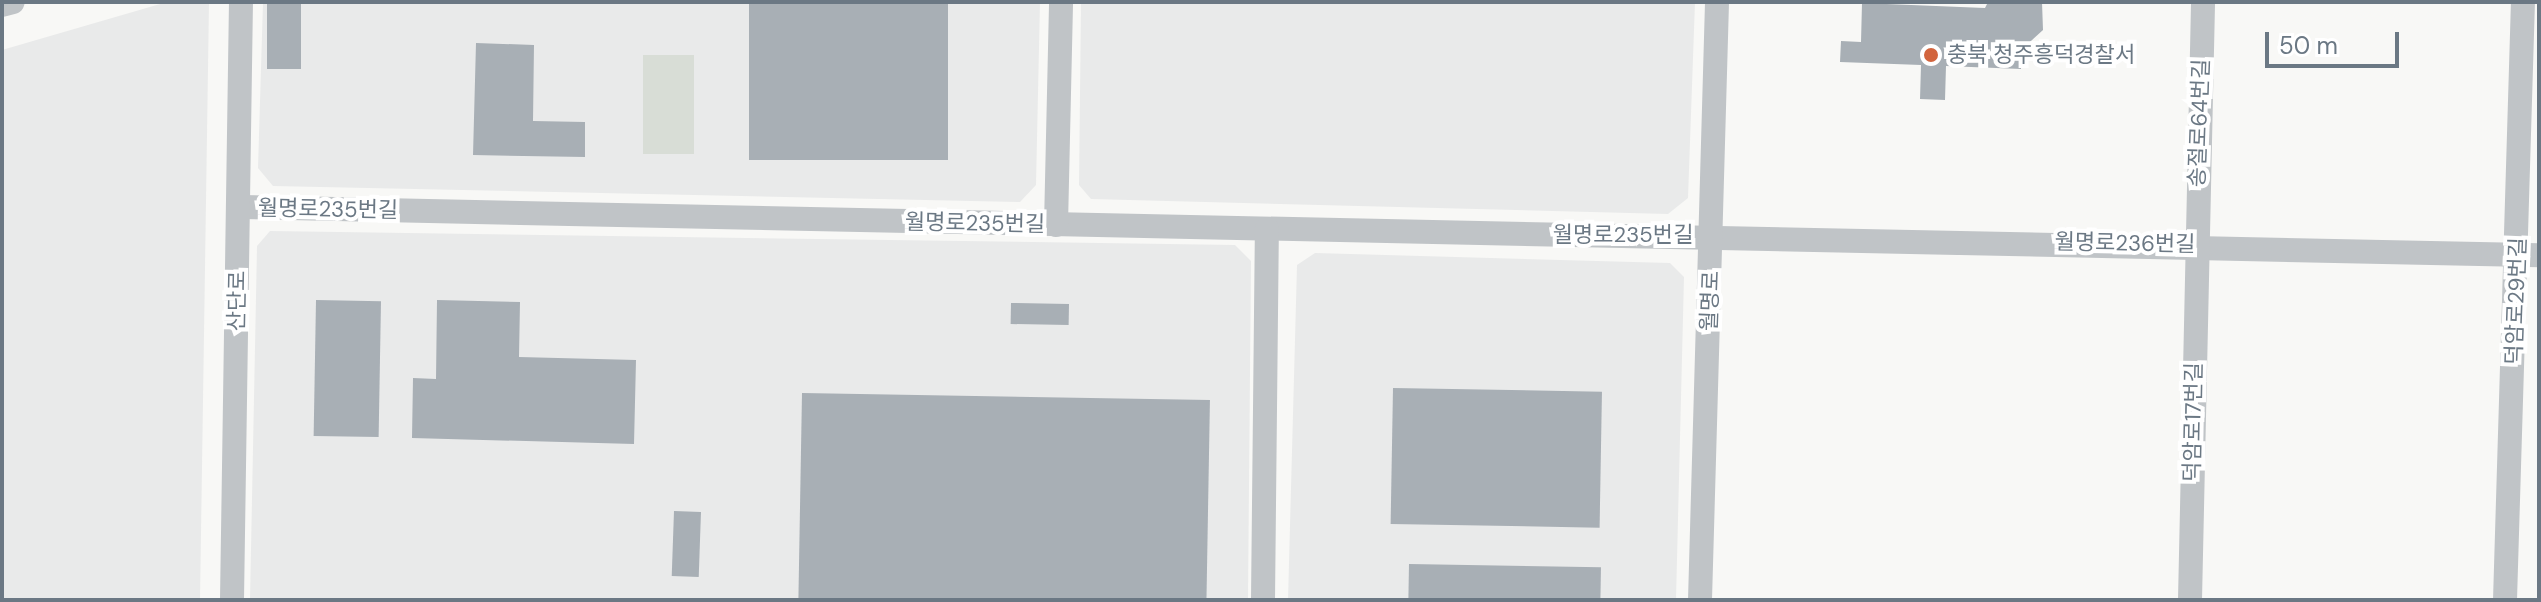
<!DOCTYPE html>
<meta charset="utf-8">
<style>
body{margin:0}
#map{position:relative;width:2541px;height:602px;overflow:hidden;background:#f8f8f6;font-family:"DM Sans","Noto Sans KR",sans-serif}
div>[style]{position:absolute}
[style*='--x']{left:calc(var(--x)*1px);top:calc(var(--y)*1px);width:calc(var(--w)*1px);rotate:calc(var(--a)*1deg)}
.built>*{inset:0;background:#e9eaea}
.green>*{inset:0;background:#d8ddd6;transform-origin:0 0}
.building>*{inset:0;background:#a8afb5;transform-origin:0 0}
.minor>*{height:24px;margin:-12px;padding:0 12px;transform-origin:12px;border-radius:12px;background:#c0c4c7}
.dots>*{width:22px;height:22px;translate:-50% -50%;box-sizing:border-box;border:4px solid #fff;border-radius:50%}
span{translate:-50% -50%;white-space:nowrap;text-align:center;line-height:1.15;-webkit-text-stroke:8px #fff;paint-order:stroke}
.poi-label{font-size:22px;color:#6b7884}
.left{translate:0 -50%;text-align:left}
.street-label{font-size:22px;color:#6b7884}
.frame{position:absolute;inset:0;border:4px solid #6b7884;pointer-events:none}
.scale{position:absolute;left:2265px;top:32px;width:134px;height:36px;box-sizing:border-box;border:4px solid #6b7884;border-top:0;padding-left:10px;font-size:24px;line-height:28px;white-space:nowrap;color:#6b7884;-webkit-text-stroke:6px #fff;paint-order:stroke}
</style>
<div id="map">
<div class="built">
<div style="clip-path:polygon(167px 2px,209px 3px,200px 600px,2px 600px,2px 50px)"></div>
<div style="clip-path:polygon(263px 2px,1040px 2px,1036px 185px,1020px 202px,273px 186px,258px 168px)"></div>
<div style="clip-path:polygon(1081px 2px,1695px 2px,1688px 198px,1668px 214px,1091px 199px,1079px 185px)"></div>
<div style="clip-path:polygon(270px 231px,1235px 245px,1251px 261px,1248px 600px,250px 600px,257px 246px)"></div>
<div style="clip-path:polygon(1315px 253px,1670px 263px,1684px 277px,1676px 600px,1288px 600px,1297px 265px)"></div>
</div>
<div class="green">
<div style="left:643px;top:55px;width:51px;height:99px"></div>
</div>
<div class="building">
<div style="left:267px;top:2px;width:34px;height:67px"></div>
<div style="left:749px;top:2px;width:199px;height:158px"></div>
<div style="clip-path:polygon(1988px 2px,2042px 2px,2043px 30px,2022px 49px,2021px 69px,1946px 66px,1945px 100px,1920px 99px,1921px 65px,1840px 62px,1841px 41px,1861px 42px,1862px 3px,1985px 8px)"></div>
<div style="clip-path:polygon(476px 43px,534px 45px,533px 121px,585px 122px,585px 157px,473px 155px)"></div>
<div style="left:316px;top:300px;width:65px;height:136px;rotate:1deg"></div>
<div style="clip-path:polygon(437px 300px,520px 302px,519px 357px,636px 360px,634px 444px,412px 438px,413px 378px,436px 379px)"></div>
<div style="left:1011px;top:303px;width:58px;height:21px;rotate:1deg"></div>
<div style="left:1393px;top:388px;width:209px;height:136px;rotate:1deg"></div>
<div style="left:802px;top:393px;width:408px;height:207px;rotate:1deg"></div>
<div style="left:674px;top:511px;width:27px;height:65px;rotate:2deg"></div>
<div style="left:1409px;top:564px;width:192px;height:36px;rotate:1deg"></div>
</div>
<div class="minor">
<div style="--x:2;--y:5;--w:11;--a:-15"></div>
<div style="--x:239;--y:207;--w:2301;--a:1.2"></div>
<div style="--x:1056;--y:225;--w:223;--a:-88.7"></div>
<div style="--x:232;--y:600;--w:598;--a:-89.14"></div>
<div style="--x:1263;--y:600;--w:371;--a:-89.4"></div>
<div style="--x:1700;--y:600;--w:598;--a:-88.37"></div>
<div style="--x:2190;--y:600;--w:598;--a:-88.75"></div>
<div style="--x:2505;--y:600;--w:598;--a:-88.28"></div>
</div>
<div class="dots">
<div style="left:1931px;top:55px;background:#d2643d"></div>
</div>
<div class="poi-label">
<span class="left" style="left:1947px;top:55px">충북 청주흥덕경찰서</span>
</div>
<div class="street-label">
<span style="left:2199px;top:123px;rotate:-88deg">송절로64번길</span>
<span style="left:328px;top:209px;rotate:1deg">월명로235번길</span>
<span style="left:975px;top:223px;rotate:1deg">월명로235번길</span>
<span style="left:1623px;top:235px">월명로235번길</span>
<span style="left:2125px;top:243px;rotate:1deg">월명로236번길</span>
<span style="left:237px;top:301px;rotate:-89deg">산단로</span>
<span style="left:1710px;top:301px;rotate:-88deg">월명로</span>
<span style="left:2516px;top:301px;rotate:-88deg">덕암로29번길</span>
<span style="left:2193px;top:422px;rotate:-89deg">덕암로17번길</span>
</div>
<div class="frame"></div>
<div class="scale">50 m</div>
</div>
